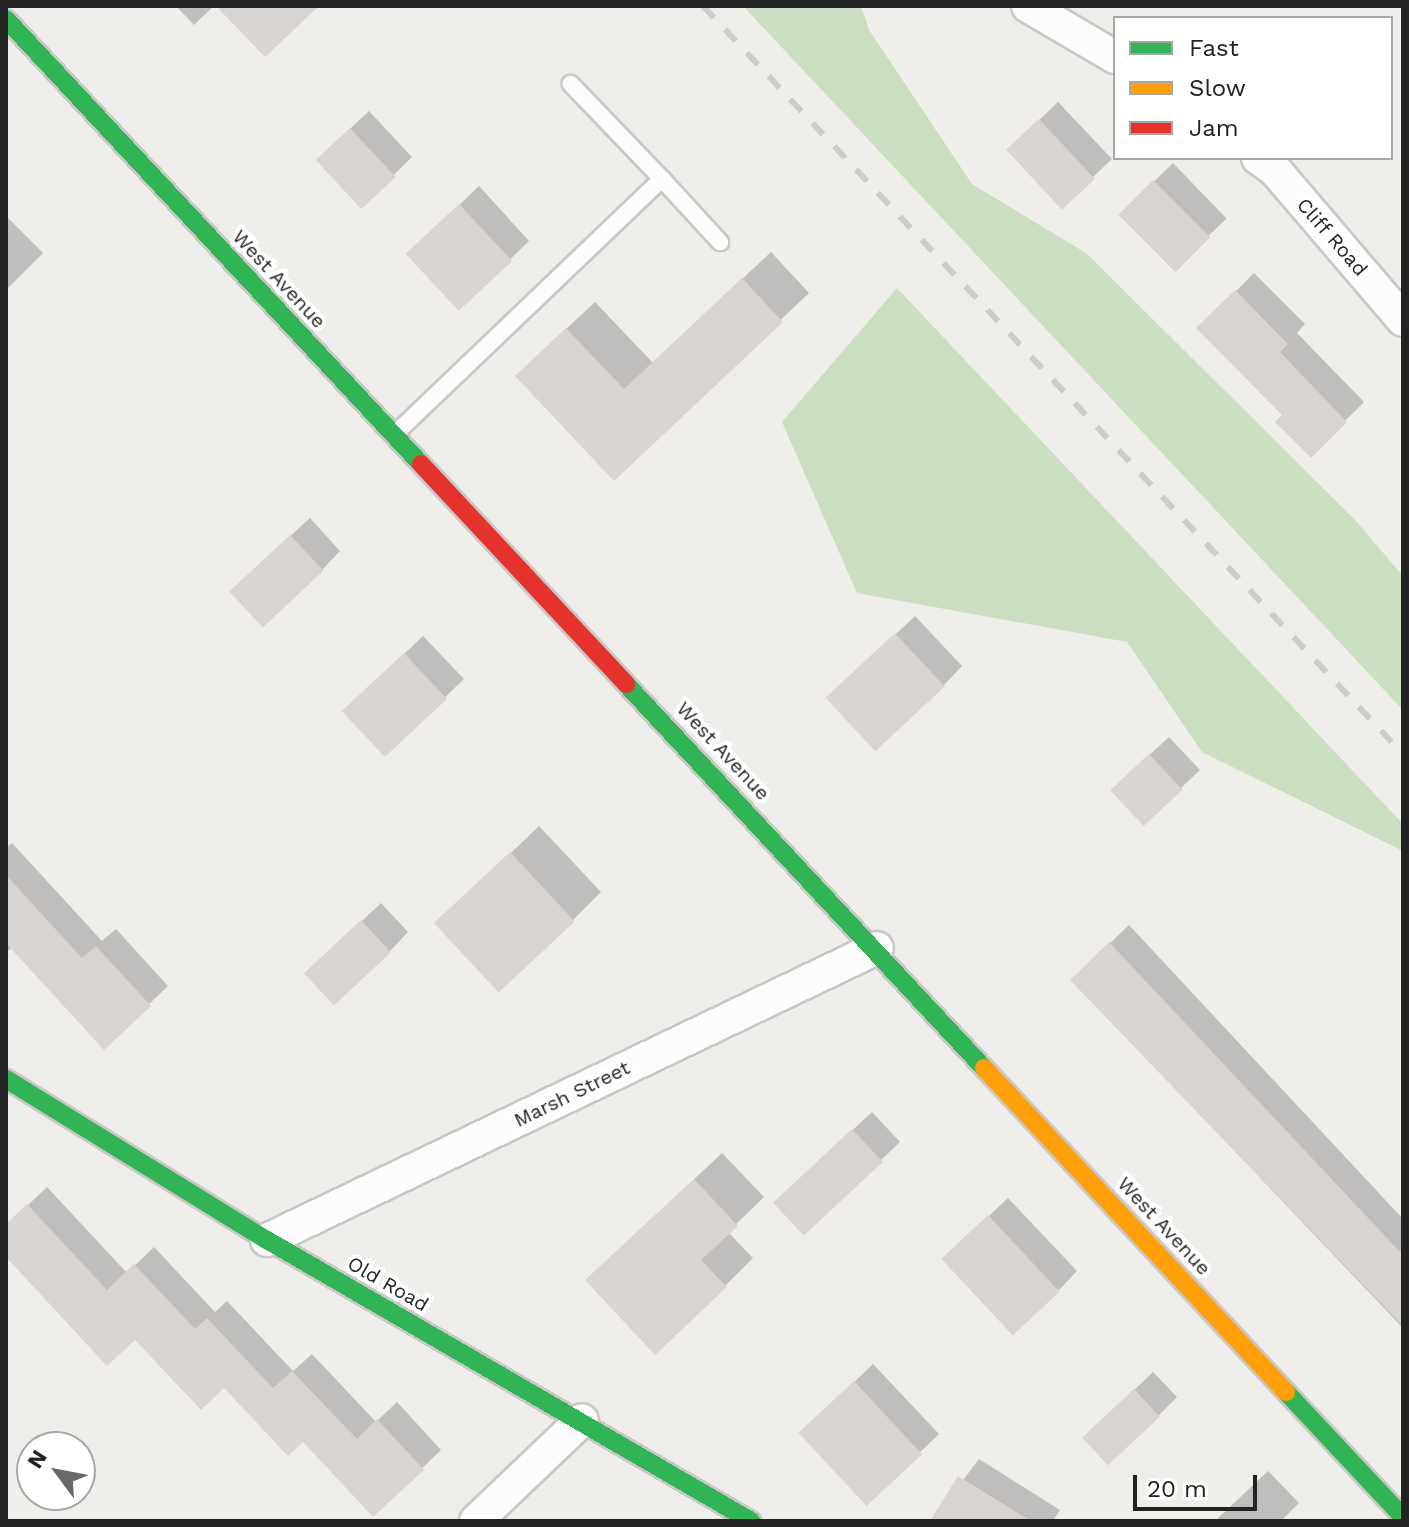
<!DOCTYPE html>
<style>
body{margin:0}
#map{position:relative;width:1409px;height:1527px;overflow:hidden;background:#f0eeeb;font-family:"Work Sans",sans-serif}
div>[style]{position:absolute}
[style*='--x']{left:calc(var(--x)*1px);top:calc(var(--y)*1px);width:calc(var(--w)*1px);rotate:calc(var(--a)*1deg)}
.forest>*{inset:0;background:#cbdec1}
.shadow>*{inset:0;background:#0003;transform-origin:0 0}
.building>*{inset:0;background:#d7d4d2;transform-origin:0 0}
.roads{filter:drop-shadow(2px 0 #c9c8c7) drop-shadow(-2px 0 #c9c8c7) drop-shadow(0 2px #c9c8c7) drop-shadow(0 -2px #c9c8c7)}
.lane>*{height:16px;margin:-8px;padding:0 8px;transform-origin:8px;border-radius:8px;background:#fdfcfc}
.street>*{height:32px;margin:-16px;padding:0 16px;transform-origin:16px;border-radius:16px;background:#fdfcfc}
.fast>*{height:18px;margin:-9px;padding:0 9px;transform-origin:9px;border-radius:9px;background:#30b455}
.slow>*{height:18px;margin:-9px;padding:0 9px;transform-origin:9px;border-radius:9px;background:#ff9f0a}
.jam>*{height:18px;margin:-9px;padding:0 9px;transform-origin:9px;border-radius:9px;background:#e5322d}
.rail>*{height:6px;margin-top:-3px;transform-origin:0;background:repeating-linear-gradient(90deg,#ccc 0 16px,transparent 0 32px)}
span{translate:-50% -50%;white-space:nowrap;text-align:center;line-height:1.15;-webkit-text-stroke:8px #fff;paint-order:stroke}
.street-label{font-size:20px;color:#222}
.frame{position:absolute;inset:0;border:8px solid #222;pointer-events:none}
.legend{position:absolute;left:1113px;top:16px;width:280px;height:144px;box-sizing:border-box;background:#fff;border:2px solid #a7a7a7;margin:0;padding:10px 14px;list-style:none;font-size:24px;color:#222}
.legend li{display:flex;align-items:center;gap:16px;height:40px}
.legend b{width:40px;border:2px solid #a7a7a7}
.north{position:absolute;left:16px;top:1431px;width:80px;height:80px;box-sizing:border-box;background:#fff;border:2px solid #a7a7a7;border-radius:50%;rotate:302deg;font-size:22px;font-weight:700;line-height:32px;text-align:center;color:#222}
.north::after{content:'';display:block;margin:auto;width:28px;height:36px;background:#6a6968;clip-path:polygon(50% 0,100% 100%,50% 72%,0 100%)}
.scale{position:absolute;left:1133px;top:1475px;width:124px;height:36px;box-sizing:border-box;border:4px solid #222;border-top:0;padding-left:10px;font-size:24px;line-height:28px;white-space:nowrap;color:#222;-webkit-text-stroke:6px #fff;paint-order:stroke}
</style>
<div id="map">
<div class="forest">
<div style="clip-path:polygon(743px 6px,861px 6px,869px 30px,972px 184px,1086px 253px,1356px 521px,1403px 576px,1403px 710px)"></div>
<div style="clip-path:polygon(897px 288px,1403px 824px,1403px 851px,1202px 752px,1127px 642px,857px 593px,782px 422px)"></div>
</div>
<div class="shadow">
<div style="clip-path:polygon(176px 6px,214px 6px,194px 25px)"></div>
<div style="clip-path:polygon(1058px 102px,1112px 159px,1093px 177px,1009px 149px)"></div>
<div style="clip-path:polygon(369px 111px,412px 157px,361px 207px,336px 142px)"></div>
<div style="left:1173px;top:163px;width:77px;height:74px;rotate:46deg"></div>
<div style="clip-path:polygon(479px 186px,529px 241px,460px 308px,428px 235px)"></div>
<div style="clip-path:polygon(8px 218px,43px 253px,6px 290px,6px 221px)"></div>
<div style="clip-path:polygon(771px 252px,809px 293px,614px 478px,546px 348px,595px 302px,653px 363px)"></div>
<div style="clip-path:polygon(1254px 273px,1305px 324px,1297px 333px,1364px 402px,1311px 455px,1285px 415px,1199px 328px)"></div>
<div style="clip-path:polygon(310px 518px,340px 551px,322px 570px,250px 573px)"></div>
<div style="clip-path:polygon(915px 616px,962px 666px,944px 685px,847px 680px)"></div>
<div style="clip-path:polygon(423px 636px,464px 679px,386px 754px,364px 692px)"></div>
<div style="clip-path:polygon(1169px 737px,1200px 770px,1144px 823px,1132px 771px)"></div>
<div style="clip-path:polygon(539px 826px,601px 892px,573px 920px,465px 897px)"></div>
<div style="clip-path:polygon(12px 843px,102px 941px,116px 929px,168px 986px,104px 1047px,12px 947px,6px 953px,6px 848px)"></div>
<div style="clip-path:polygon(381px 903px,408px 932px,390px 951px,326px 955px)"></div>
<div style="clip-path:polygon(1129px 925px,1403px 1219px,1403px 1328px,1072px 980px)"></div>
<div style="clip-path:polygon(872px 1112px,900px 1142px,881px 1160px,794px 1185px)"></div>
<div style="clip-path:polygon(722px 1153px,764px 1197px,728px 1232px,753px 1258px,725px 1286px,616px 1253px)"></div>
<div style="clip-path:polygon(47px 1187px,127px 1273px,154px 1247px,215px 1312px,227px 1301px,293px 1371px,312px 1354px,376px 1422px,397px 1402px,441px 1450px,373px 1515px,303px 1439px,225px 1385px,135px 1337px,6px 1254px,6px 1226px)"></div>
<div style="clip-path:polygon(1008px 1198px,1077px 1271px,1059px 1290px,962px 1241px)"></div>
<div style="clip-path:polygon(873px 1364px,939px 1434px,867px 1503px,820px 1415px)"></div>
<div style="clip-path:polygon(1153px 1372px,1177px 1397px,1158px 1416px,1104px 1419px)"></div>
<div style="clip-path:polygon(979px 1459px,1060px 1510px,1053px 1521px,935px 1517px)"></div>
<div style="clip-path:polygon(1268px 1471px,1299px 1503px,1281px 1521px,1215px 1521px)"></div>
</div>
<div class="building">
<div style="clip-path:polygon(216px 6px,319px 6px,265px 57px)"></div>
<div style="left:1039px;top:119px;width:82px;height:45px;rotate:47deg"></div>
<div style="left:350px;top:128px;width:67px;height:47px;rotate:47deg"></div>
<div style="left:1153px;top:180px;width:81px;height:49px;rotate:45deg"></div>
<div style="left:459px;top:204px;width:78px;height:73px;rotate:47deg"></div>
<div style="clip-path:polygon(742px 278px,783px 322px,614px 481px,515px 376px,566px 328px,624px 389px)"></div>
<div style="clip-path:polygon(1235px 290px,1288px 344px,1280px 352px,1347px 422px,1311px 458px,1275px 422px,1282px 415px,1196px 328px)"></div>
<div style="left:290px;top:535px;width:49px;height:83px;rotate:47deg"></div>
<div style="left:895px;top:633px;width:73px;height:95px;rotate:47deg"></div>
<div style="left:404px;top:653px;width:63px;height:85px;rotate:47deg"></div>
<div style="left:1149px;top:754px;width:49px;height:53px;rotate:47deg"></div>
<div style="left:510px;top:852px;width:95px;height:104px;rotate:47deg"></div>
<div style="clip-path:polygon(6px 875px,82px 958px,96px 946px,151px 1006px,104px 1050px,6px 943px)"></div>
<div style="left:361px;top:920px;width:44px;height:78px;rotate:47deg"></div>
<div style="clip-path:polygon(1109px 942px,1403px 1255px,1403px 1326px,1070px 980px)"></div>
<div style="left:852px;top:1129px;width:45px;height:108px;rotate:47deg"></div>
<div style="clip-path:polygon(694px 1179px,738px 1226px,701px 1260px,727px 1287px,655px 1355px,585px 1280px)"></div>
<div style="clip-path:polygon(27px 1204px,107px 1290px,134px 1264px,195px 1329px,207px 1318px,273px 1388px,292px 1371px,357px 1439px,377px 1419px,424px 1470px,373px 1517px,303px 1442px,288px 1456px,224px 1388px,201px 1410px,135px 1340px,107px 1366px,6px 1257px,6px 1224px)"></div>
<div style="left:988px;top:1215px;width:105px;height:64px;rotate:47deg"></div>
<div style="left:854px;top:1381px;width:100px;height:76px;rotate:47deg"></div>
<div style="left:1134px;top:1389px;width:38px;height:71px;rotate:47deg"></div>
<div style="clip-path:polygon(958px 1476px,1031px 1521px,930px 1521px)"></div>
</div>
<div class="roads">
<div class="lane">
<div style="--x:662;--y:179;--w:86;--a:47.4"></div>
<div style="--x:396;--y:433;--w:368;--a:-43.7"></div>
<div style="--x:662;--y:179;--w:132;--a:-133.8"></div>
</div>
<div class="street">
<div style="--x:1028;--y:6;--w:101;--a:30.4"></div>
<div style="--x:1258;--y:158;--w:21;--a:35"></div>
<div style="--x:1275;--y:170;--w:197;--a:49.5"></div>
<div style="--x:267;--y:1240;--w:676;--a:-25.58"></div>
<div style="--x:476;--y:1521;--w:146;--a:-43.6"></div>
</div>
<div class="fast">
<div style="--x:6;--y:19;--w:608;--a:47"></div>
<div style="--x:626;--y:684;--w:525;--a:47.01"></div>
<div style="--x:6;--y:1079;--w:307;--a:31.7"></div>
<div style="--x:267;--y:1240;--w:560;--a:30.14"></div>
<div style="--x:1286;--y:1392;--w:171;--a:46.9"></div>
</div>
<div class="slow">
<div style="--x:984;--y:1068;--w:443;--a:47"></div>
</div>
<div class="jam">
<div style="--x:421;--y:464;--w:301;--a:47"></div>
</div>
</div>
<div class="rail">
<div style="--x:703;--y:6;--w:1024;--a:46.9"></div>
</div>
<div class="street-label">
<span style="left:1332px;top:237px;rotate:49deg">Cliff Road</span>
<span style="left:279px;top:279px;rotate:47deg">West Avenue</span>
<span style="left:723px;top:751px;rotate:47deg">West Avenue</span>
<span style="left:572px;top:1094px;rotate:-26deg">Marsh Street</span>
<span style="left:1164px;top:1226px;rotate:47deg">West Avenue</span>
<span style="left:388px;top:1284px;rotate:30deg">Old Road</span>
</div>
<div class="frame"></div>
<ul class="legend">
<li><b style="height:10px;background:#30b455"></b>Fast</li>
<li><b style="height:10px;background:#ff9f0a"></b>Slow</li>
<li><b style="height:10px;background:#e5322d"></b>Jam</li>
</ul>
<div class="north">N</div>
<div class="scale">20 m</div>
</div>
